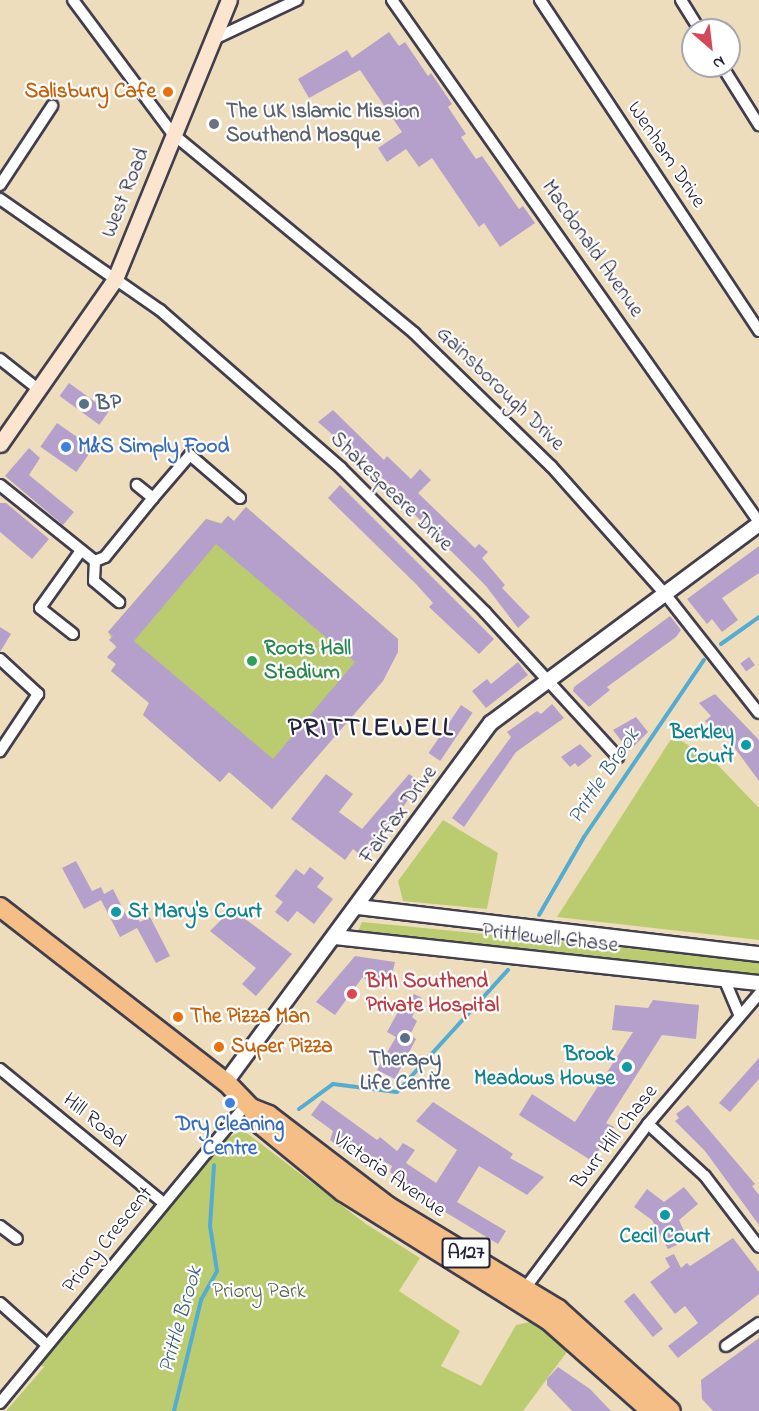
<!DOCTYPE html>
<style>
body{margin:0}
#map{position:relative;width:759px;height:1411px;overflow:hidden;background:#eeddbc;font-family:"Indie Flower",sans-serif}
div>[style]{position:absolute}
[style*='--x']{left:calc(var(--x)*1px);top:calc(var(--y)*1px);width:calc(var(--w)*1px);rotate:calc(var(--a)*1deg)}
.green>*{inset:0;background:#bacc6f}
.stream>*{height:4px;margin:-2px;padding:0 2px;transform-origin:2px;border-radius:2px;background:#53acd1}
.building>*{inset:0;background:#b5a0cb;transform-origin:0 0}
.roads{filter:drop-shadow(2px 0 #413e4e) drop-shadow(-2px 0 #413e4e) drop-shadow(0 2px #413e4e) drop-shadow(0 -2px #413e4e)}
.minor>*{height:10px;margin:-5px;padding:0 5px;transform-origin:5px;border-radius:5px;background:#fff}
.tertiary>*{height:14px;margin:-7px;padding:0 7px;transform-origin:7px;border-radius:7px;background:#fff}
.secondary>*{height:15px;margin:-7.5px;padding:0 7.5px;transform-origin:7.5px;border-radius:7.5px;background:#fbe5cf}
.trunk>*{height:18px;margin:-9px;padding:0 9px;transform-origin:9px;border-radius:9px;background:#f6be87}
.dots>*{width:16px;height:16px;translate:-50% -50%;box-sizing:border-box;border:3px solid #fff;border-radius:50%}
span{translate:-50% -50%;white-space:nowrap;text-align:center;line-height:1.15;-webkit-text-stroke:4.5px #fff;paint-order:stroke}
.shield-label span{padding:2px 4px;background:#fff;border:2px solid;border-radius:4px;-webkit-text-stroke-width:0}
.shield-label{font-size:20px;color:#22223b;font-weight:700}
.food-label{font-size:21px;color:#c56008;font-weight:700}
.right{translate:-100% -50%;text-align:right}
.left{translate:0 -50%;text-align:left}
.worship-label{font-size:21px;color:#5b616d;font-weight:700}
.street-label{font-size:21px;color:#22223b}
.service-label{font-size:21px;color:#4e5e75;font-weight:700}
.shop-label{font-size:21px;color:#366cbe;font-weight:700}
.leisure-label{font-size:21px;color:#27864d;font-weight:700}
.culture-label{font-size:21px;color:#0d838f;font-weight:700}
.health-label{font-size:21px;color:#be3a42;font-weight:700}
.park-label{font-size:21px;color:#575e4d}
.water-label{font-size:22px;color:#38607e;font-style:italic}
.district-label{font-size:27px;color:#22223b;font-weight:700;letter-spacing:1.5px}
.north{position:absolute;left:681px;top:18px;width:60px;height:60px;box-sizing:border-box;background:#fff;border:2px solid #a7a7b1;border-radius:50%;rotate:152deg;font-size:16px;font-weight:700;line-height:24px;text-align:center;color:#22223b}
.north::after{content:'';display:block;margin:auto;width:21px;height:27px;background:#d1495b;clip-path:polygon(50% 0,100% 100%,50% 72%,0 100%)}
</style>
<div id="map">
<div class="green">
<div style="clip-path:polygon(246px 507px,398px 639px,398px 652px,272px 809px,229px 772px,220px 782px,143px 715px,149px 703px,111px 671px,116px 664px,107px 657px,116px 647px,108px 632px,206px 519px,221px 523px,228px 516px,234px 521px)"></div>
<div style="clip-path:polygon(673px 736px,713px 760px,759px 808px,759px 940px,557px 917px)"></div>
<div style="clip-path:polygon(443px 820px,498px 853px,487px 909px,403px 901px,398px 881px)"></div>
<div style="clip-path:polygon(362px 922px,759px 961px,759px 980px,356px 936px)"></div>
<div style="clip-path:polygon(243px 1130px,366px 1224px,420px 1258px,399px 1291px,460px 1331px,441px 1366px,481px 1386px,516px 1325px,530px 1322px,569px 1349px,523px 1411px,6px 1411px,44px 1367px,39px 1364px,204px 1162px,205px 1167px,228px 1138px)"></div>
</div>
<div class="stream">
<div style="--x:721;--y:644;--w:47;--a:-35.4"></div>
<div style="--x:539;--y:915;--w:90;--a:-60"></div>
<div style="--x:584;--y:837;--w:214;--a:-55.9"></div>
<div style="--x:299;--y:1109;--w:42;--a:-36.3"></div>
<div style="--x:333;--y:1084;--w:64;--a:7.1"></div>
<div style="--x:397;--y:1092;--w:165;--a:-47.7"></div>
<div style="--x:174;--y:1411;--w:114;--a:-76.3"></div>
<div style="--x:201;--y:1300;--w:33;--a:-61"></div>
<div style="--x:217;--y:1271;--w:46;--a:-98.8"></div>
<div style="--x:210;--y:1226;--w:61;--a:-86.2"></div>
</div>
<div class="building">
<div style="clip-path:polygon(389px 32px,399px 46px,405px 42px,428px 76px,431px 73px,452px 104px,448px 107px,466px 134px,461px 137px,476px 159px,482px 156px,519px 209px,523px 206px,535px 223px,500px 247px,484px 223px,479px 227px,432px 158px,419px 167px,406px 149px,387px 162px,378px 148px,402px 132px,360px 70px,309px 98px,298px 79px,347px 50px,352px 58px)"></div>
<div style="left:69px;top:383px;width:49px;height:16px;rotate:36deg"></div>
<div style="clip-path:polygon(333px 410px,384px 460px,387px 456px,411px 479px,420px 469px,431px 480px,418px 493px,475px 548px,479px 544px,488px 552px,482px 558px,505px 585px,502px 588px,530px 617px,518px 628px,486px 586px,395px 495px,398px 492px,318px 422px)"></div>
<div style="left:57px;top:423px;width:44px;height:29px;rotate:35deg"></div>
<div style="clip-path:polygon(29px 448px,40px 458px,29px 475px,74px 512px,63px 525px,5px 476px)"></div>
<div style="clip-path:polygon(340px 485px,494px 639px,479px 654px,429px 607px,433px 603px,416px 584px,328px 498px)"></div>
<div style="clip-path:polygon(0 503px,6px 503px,49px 539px,32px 559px,0 532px)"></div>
<div style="clip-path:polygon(evenodd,246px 507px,398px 639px,398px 652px,383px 681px,272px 809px,229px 772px,220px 782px,143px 715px,149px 703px,111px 671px,116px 664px,107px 657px,117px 647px,109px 640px,113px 636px,108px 632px,206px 519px,221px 524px,228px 516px,234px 521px,246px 507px,216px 544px,355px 662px,273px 759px,134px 641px,216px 544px)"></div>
<div style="clip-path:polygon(759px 546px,759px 573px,722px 598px,738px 620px,722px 632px,712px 619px,707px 624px,687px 599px)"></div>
<div style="clip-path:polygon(670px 616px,681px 630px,676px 637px,607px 687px,610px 690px,589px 707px,573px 691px,574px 687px)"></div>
<div style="clip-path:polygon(0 627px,11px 634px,0 652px)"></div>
<div style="left:749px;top:657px;width:10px;height:11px;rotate:53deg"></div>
<div style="clip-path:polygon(518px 662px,528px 675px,486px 708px,472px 691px,487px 679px,491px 684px)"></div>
<div style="clip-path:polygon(715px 694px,759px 740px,759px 781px,723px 732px,718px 735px,705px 721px,711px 716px,699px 703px)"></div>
<div style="clip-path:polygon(552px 704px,564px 718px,516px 752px,464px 827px,452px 818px,511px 737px,507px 732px,537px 711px,541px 714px)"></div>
<div style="left:461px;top:705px;width:14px;height:58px;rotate:34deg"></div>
<div style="clip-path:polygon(636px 717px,648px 732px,629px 751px,613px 730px)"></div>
<div style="clip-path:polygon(580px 744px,592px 756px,578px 767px,575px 763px,570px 767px,561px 757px)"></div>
<div style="clip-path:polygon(326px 774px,353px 794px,339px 812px,362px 829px,409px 774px,420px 782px,367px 860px,353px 849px,345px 860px,291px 819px)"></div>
<div style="clip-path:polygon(76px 861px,92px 891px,101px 887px,104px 894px,113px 889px,128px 919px,136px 915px,140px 922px,150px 917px,170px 956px,156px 963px,137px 928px,120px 937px,101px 900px,84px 909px,62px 868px)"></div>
<div style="clip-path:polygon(310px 867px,324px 878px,317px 887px,333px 899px,314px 924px,297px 911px,288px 922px,275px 912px,283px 902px,275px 896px,296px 869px,304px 875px)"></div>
<div style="clip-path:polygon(232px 909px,292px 954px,256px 996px,242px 984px,256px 968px,210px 931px)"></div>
<div style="clip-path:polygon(355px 956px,395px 962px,390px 983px,362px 978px,335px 1015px,316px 1002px)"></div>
<div style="clip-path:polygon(414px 994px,422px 998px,412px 1017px,417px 1021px,410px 1035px,416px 1039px,395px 1079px,377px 1070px,396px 1037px,387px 1032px,400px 1008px,404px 1011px)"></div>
<div style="clip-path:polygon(653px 1000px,699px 1005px,696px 1039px,662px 1035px,606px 1123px,614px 1127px,592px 1161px,519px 1115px,532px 1094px,575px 1122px,633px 1032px,612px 1030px,615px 1005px,648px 1008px)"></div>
<div style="clip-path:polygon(759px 1058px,759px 1079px,730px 1112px,719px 1103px)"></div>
<div style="clip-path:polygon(322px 1100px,377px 1140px,380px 1137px,397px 1151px,403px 1143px,415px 1150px,406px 1163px,436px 1183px,457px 1150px,416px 1121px,433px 1102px,513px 1154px,510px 1158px,544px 1177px,527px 1195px,479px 1166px,457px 1202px,506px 1231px,498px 1244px,417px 1195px,390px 1172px,392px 1166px,376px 1157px,367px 1167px,330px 1140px,333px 1131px,311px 1115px)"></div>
<div style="clip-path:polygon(688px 1105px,755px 1184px,752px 1186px,759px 1195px,759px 1225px,705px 1151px,675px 1121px,679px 1118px,676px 1114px)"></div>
<div style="clip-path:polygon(684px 1187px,698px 1204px,679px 1220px,688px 1240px,668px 1249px,652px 1220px,634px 1207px,647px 1189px,664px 1202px)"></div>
<div style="clip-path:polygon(733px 1238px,759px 1272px,759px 1294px,678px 1358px,668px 1346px,698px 1323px,685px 1306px,675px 1314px,650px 1282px,670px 1267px,665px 1258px,674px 1254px,681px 1268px,687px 1263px,690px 1266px)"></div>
<div style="left:634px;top:1293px;width:46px;height:13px;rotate:51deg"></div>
<div style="clip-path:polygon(759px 1338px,759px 1411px,713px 1411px,702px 1399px,701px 1380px)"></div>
<div style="clip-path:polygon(558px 1367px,590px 1389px,611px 1411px,572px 1411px,547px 1385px,547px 1379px)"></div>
</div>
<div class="roads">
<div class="minor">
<div style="--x:73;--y:0;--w:167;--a:53.3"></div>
<div style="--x:173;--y:134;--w:313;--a:39.5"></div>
<div style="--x:414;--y:333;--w:191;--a:44.2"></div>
<div style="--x:551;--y:466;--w:173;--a:48.3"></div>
<div style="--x:666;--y:595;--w:150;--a:51.8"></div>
<div style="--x:392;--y:0;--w:638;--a:54.89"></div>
<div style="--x:540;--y:0;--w:397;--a:56.5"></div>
<div style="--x:681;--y:0;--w:36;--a:58"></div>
<div style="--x:214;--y:39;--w:92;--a:-25.2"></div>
<div style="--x:722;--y:66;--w:70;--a:57.9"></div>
<div style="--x:0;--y:185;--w:95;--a:-56.6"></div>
<div style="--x:0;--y:199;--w:195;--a:34.8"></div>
<div style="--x:160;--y:310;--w:240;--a:41.1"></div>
<div style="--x:341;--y:468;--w:204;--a:45"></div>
<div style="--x:485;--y:612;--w:197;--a:47.5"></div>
<div style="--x:0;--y:359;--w:48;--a:38.3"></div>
<div style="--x:0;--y:485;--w:122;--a:38.7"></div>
<div style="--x:95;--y:561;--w:11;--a:-22"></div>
<div style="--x:105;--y:557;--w:76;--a:-50.9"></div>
<div style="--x:153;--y:498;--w:21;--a:-141"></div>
<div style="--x:153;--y:498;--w:57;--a:-49.3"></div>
<div style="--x:190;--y:455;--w:66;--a:40.7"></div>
<div style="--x:95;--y:561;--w:20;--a:93"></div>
<div style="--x:94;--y:581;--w:33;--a:40"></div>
<div style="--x:73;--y:634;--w:42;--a:-141.8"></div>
<div style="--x:40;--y:608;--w:69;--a:-54.5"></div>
<div style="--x:0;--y:659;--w:52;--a:42.6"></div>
<div style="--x:38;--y:694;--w:69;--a:123.7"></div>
<div style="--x:725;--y:981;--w:36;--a:67"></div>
<div style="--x:0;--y:1069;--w:212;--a:39.3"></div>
<div style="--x:648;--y:1124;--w:77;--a:42.4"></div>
<div style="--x:705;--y:1176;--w:89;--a:52.7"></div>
<div style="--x:0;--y:1226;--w:21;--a:37"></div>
<div style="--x:526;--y:1287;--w:204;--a:-53.2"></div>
<div style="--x:648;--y:1124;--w:171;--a:-49.5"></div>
<div style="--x:0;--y:1303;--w:63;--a:41.8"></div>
<div style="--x:726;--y:1346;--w:40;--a:-34.9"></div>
<div style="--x:0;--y:1403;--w:389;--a:-50.5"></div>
</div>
<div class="tertiary">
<div style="--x:358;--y:907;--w:404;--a:6.7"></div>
<div style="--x:335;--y:937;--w:426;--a:6.2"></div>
<div style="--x:226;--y:1082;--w:446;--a:-53.6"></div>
<div style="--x:491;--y:723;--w:334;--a:-36.6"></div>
</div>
<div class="secondary">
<div style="--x:0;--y:444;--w:201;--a:-55.1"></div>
<div style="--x:115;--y:279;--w:301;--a:-67.8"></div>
</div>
<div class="trunk">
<div style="--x:0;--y:907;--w:286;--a:37.8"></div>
<div style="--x:226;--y:1082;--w:36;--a:46"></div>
<div style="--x:251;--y:1108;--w:20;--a:60"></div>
<div style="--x:261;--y:1125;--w:106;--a:39.3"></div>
<div style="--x:343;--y:1192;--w:242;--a:32"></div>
<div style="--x:548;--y:1320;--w:137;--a:41.5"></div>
<div style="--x:251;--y:1108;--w:19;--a:21"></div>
<div style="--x:269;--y:1115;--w:150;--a:37.4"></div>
<div style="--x:388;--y:1206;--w:199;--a:31.2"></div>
<div style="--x:558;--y:1309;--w:152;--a:42.1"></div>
</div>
</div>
<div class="dots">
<div style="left:168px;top:92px;background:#e8710a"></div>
<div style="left:214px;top:124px;background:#6b7280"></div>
<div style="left:84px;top:404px;background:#5c6f8a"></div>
<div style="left:66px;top:447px;background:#3f7fe0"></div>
<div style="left:252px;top:661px;background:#2e9e5b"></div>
<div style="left:746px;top:745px;background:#0f9aa8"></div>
<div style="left:116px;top:912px;background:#0f9aa8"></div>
<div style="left:352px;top:994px;background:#e0444e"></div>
<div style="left:178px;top:1017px;background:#e8710a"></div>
<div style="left:405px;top:1038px;background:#5c6f8a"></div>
<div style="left:219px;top:1047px;background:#e8710a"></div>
<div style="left:627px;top:1067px;background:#0f9aa8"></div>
<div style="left:230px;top:1103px;background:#3f7fe0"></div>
<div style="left:665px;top:1215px;background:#0f9aa8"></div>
</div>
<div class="shield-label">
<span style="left:466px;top:1253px">A127</span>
</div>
<div class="food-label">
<span class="right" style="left:156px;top:92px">Salisbury Cafe</span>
<span class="left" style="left:190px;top:1017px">The Pizza Man</span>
<span class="left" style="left:231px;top:1047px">Super Pizza</span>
</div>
<div class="worship-label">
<span class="left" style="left:226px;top:124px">The UK Islamic Mission<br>Southend Mosque</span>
</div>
<div class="street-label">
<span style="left:666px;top:155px;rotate:56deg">Wenham Drive</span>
<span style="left:126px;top:193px;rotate:-68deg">West Road</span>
<span style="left:592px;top:249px;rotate:55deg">Macdonald Avenue</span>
<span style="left:500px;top:389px;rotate:44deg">Gainsborough Drive</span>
<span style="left:391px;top:492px;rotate:44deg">Shakespeare Drive</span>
<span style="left:399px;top:815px;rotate:-54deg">Fairfax Drive</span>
<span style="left:550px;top:939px;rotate:6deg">Prittlewell Chase</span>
<span style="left:94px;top:1121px;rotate:39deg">Hill Road</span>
<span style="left:615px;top:1137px;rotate:-52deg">Burr Hill Chase</span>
<span style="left:389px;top:1175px;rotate:35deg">Victoria Avenue</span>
<span style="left:108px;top:1240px;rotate:-51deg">Priory Crescent</span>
</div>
<div class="service-label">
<span class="left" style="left:96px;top:404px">BP</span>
<span style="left:405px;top:1072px">Therapy<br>Life Centre</span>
</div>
<div class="shop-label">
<span class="left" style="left:78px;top:447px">M&amp;S Simply Food</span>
<span style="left:230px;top:1137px">Dry Cleaning<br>Centre</span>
</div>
<div class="leisure-label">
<span class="left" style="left:264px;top:661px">Roots Hall<br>Stadium</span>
</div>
<div class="culture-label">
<span class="right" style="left:734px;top:745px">Berkley<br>Court</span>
<span class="left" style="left:128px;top:912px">St Mary's Court</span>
<span class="right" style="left:615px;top:1067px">Brook<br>Meadows House</span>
<span style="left:665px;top:1237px">Cecil Court</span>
</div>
<div class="health-label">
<span class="left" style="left:366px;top:994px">BMI Southend<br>Private Hospital</span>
</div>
<div class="park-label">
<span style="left:259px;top:1292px">Priory Park</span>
</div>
<div class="water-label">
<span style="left:605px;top:777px;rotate:-56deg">Prittle Brook</span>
<span style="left:182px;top:1320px;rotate:-74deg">Prittle Brook</span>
</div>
<div class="district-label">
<span style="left:371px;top:729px">PRITTLEWELL</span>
</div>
<div class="north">N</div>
</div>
